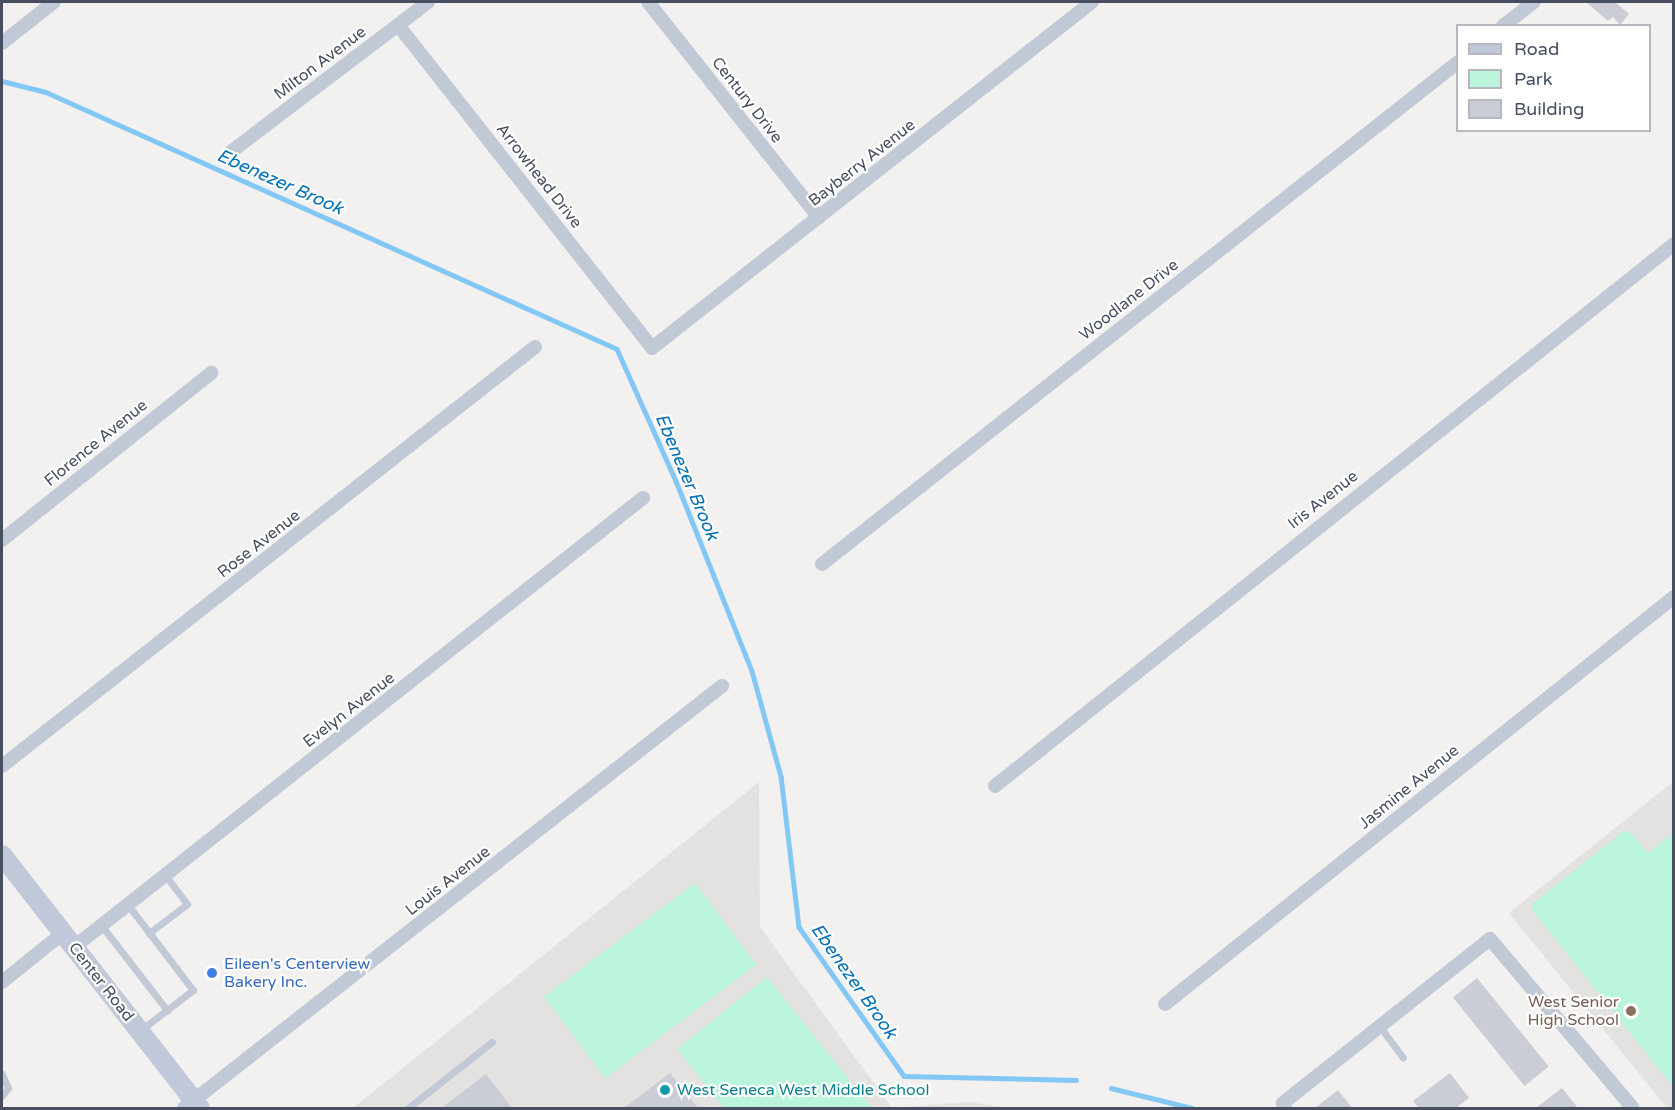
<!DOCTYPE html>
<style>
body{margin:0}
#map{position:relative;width:1675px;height:1110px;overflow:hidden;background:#f3f0f0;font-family:"Varela Round",sans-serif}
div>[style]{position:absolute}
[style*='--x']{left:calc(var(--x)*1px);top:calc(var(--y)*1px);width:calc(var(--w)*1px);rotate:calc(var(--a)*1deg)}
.education>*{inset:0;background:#e4e1e1}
.green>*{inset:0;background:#baf4db;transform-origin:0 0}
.stream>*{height:4.5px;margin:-2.25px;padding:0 2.25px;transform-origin:2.25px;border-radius:2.25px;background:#83c8f5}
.building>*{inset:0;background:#cbcdd6;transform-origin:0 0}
.service>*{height:7px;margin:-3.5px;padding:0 3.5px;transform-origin:3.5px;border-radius:3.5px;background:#c2c9d6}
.minor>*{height:14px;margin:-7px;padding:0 7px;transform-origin:7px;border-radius:7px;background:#c2c9d6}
.secondary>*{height:20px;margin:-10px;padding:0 10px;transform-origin:10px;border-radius:10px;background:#c1c8da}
.dots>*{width:16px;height:16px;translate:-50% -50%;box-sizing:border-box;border:3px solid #fff;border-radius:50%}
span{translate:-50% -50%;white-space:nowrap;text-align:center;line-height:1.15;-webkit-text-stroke:4.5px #fff;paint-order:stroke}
.street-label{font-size:16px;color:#464e5f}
.shop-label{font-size:16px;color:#366cbe}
.left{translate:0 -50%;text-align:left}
.education-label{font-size:16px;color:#785e54}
.right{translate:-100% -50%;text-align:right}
.culture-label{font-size:16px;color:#0d838f}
.water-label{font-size:18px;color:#0070b8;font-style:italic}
.frame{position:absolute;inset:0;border:3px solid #464e5f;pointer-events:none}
.legend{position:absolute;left:1456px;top:24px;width:195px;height:108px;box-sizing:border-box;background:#fff;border:2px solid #b5b8bf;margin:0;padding:8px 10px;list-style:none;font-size:18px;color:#464e5f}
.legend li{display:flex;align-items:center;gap:12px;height:30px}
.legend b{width:30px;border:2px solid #b5b8bf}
</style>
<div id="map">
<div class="education">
<div style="clip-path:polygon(759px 782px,760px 927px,892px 1108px,969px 1102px,1007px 1108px,353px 1108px)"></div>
<div style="clip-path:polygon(1673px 782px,1673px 1108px,1667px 1108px,1509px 913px)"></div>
</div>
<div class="green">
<div style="clip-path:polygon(1624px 831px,1631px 832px,1648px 853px,1673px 833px,1673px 1087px,1532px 910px,1532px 904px)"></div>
<div style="left:695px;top:883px;width:102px;height:189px;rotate:53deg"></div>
<div style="clip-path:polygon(767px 977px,872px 1108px,724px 1108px,677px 1049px)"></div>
</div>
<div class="stream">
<div style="--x:2;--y:81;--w:45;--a:14"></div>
<div style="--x:46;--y:92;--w:626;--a:24.23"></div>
<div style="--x:617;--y:349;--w:145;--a:65.9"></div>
<div style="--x:676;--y:481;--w:205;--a:68.2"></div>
<div style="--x:752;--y:671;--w:109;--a:74.6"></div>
<div style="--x:781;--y:776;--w:152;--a:83.2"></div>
<div style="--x:799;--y:927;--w:182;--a:54.8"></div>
<div style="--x:904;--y:1076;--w:172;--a:1.3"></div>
<div style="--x:1111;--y:1088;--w:83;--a:13.9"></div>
</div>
<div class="building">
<div style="clip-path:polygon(1586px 2px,1615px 2px,1629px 14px,1620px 25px,1613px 17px,1608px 21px)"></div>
<div style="left:1477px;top:978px;width:114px;height:31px;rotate:51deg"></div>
<div style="clip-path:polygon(670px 1073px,698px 1108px,624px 1108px)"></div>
<div style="clip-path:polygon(1450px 1073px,1469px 1098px,1456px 1108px,1419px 1108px,1413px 1101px)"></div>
<div style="clip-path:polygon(486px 1074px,512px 1108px,442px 1108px)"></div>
<div style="clip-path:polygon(1562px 1088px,1578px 1108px,1536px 1108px)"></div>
<div style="clip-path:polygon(1338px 1090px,1352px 1108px,1315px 1108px)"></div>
</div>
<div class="service">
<div style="--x:128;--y:905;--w:107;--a:52.6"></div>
<div style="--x:193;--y:990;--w:64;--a:142.6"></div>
<div style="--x:101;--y:925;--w:108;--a:52.2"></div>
<div style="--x:149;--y:933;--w:48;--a:-37.3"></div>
<div style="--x:187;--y:904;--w:36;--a:-127"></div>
<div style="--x:1380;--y:1027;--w:38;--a:53"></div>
<div style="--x:2;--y:1074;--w:15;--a:67"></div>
<div style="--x:8;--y:1088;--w:10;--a:127"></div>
<div style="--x:408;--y:1108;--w:107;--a:-38.2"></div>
</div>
<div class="minor">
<div style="--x:648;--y:2;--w:275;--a:51.6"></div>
<div style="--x:398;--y:25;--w:411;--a:51.8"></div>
<div style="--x:652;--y:348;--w:560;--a:-38.18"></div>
<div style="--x:1503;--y:26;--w:39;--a:-38"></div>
<div style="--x:2;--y:43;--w:66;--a:-38.3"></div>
<div style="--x:232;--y:151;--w:246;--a:-37.2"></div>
<div style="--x:2;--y:540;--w:268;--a:-38.6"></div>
<div style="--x:822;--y:564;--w:810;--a:-38.28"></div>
<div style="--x:2;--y:766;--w:678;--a:-38.17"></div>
<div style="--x:995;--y:786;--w:869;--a:-38.6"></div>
<div style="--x:74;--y:947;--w:725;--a:-38.28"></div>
<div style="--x:2;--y:982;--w:78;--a:-38.8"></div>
<div style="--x:1165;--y:1004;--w:652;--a:-38.65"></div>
<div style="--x:184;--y:1108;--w:684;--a:-38.11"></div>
<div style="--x:1285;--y:1108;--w:5;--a:-112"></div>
<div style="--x:1283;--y:1103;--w:264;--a:-38.4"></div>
<div style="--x:1490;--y:939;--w:221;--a:49.8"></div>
</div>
<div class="secondary">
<div style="--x:2;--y:855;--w:321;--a:52"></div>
</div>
<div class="dots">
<div style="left:212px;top:973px;background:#3f7fe0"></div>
<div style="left:1631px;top:1011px;background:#8d6e63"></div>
<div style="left:665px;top:1090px;background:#0f9aa8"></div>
</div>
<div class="street-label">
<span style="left:320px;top:63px;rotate:-37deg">Milton Avenue</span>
<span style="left:747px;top:100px;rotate:52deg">Century Drive</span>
<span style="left:862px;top:163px;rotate:-38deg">Bayberry Avenue</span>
<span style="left:539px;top:176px;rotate:52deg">Arrowhead Drive</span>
<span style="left:1129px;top:300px;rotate:-38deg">Woodlane Drive</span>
<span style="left:96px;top:443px;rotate:-39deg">Florence Avenue</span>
<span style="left:1323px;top:500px;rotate:-38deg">Iris Avenue</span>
<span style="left:259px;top:544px;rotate:-38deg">Rose Avenue</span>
<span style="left:349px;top:710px;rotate:-38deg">Evelyn Avenue</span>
<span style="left:1409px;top:787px;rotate:-39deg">Jasmine Avenue</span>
<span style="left:448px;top:881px;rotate:-38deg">Louis Avenue</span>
<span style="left:101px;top:982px;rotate:52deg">Center Road</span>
</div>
<div class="shop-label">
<span class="left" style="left:224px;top:973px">Eileen's Centerview<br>Bakery Inc.</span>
</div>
<div class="education-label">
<span class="right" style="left:1619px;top:1011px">West Senior<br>High School</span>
</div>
<div class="culture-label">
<span class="left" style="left:677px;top:1090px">West Seneca West Middle School</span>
</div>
<div class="water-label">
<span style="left:280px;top:182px;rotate:24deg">Ebenezer Brook</span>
<span style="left:687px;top:477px;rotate:67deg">Ebenezer Brook</span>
<span style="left:854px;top:981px;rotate:55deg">Ebenezer Brook</span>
</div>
<div class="frame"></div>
<ul class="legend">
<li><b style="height:8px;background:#c1c8da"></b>Road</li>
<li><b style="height:16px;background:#baf4db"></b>Park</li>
<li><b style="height:16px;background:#cbcdd6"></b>Building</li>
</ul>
</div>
